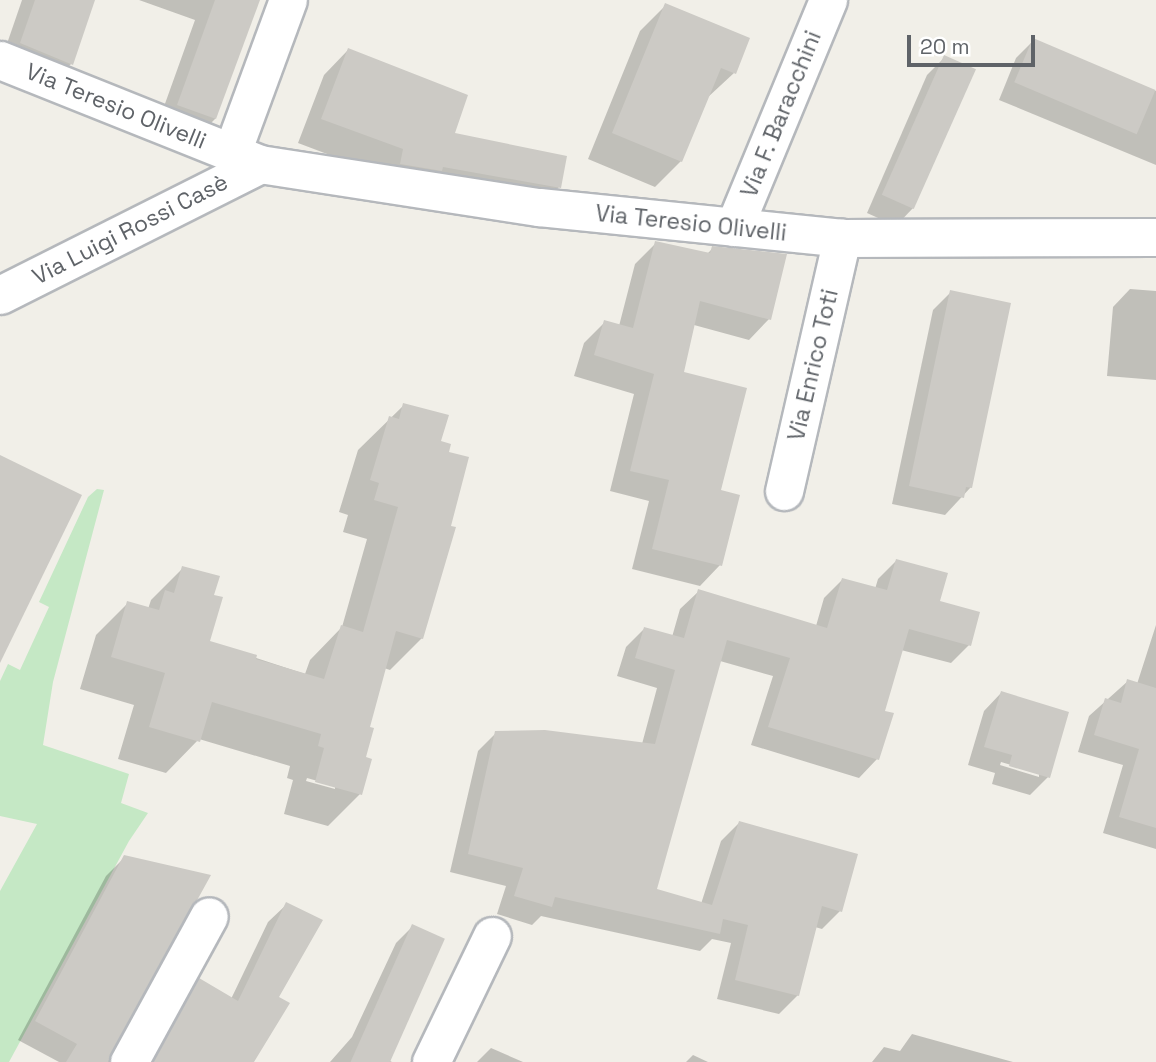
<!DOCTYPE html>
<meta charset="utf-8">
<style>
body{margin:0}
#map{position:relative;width:1156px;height:1062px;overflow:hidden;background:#f1efe8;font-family:"Space Grotesk",sans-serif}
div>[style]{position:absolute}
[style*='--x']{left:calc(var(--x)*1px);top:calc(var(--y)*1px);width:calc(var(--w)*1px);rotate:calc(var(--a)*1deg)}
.green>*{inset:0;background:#c5e8c5}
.shadow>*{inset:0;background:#0003}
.building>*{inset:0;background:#cccac5;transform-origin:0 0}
.roads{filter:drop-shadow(2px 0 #b5b8bc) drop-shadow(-2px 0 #b5b8bc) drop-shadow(0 2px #b5b8bc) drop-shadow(0 -2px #b5b8bc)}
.street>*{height:37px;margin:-18.5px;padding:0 18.5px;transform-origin:18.5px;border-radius:18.5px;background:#fff}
span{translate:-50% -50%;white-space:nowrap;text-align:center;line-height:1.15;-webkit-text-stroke:5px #fff;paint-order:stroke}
.street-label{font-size:23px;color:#5f6368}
.scale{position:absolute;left:907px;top:35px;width:128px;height:32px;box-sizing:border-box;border:4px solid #5f6368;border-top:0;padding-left:9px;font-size:21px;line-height:24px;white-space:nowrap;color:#5f6368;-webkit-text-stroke:5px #fff;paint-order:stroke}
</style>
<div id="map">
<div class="green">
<div style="clip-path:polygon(97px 489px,104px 490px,53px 682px,43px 745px,129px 774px,121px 803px,148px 813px,129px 841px,9px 1062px,0 1062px,0 891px,37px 824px,0 816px,0 681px,8px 664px,20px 670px,49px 607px,39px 602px,88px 497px)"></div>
</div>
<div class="shadow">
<div style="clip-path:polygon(22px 0,94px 0,71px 64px,50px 85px,0 64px)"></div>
<div style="clip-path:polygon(139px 0,258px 0,215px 119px,194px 140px,157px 126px,195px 20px)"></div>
<div style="clip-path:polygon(666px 5px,734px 73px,707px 98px,681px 161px,655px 187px,588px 159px,640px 31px)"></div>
<div style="clip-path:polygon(1034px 40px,1156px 91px,1156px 165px,999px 100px,1016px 58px)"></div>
<div style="clip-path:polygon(348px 50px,453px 134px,559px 187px,535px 212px,380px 174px,298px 143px,324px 75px)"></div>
<div style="clip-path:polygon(945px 57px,913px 208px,896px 226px,867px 213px,927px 75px)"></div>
<div style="clip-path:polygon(656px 243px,707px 254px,713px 248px,769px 319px,749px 340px,694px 325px,682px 373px,719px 491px,720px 565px,700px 586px,632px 569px,649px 501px,610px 491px,634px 394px,574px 376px,584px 343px,605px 322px,619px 326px,635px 264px)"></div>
<div style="clip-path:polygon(1130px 289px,1156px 291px,1156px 380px,1107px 376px,1113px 307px)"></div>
<div style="clip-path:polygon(951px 292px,971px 487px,945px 515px,892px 504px,933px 310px)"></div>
<div style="clip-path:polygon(evenodd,404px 405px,439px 443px,422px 638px,390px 670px,384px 668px,368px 728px,360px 794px,328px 826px,284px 814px,293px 780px,287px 778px,290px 766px,199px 739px,166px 773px,118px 759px,134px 705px,80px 689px,96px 635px,128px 603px,148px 609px,151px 600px,183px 568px,212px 596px,208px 642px,305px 674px,310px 660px,342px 627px,367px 539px,343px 532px,348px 515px,339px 512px,358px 450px,404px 405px,307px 778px,335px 786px,335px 789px,306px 781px,307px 778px)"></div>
<div style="clip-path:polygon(896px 561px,938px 602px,969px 645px,951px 663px,901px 650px,883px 712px,877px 759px,859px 778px,751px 745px,773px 676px,720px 661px,655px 890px,701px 904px,721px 841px,739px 823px,840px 911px,822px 929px,815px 927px,798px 995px,779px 1014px,717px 999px,731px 943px,712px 939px,700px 951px,541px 916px,532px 925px,497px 914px,506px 886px,450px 872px,478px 751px,496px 733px,642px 744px,657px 688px,617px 676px,626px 647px,644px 629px,672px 637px,680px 609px,699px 591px,816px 626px,824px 598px,842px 580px,875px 589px,878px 579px)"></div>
<div style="clip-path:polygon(1156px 625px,1156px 849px,1103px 833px,1123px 765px,1078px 752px,1089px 716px,1128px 681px,1137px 684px)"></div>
<div style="clip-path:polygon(evenodd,1001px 693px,1048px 777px,1030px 795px,992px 784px,995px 773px,968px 765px,984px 711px,1001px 693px,1001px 762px,1039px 773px,1039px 777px,1000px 765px,1001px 762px)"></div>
<div style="clip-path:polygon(125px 857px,109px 1062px,59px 1062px,18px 1040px,106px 876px)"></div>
<div style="clip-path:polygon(287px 904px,276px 998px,252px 1062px,146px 1062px,181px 999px,199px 980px,231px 999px,268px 922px)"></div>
<div style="clip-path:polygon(413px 926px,388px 1060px,392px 1062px,330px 1062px,352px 1037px,396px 943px)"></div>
<div style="clip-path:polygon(912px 1034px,1013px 1062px,872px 1062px,884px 1047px,900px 1051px)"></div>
<div style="clip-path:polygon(491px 1048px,523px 1062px,477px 1062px)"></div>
<div style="clip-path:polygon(693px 1055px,708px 1062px,686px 1062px)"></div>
</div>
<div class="building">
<div style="clip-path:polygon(35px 0,95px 0,73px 65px,20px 43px)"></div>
<div style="clip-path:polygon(215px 0,260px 0,216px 119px,177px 105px)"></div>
<div style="clip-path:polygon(665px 3px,750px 38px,736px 74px,721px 68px,682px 162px,612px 133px)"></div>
<div style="left:1033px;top:38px;width:133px;height:48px;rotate:23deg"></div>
<div style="clip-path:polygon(348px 48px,468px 95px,455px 133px,567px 156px,561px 188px,443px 167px,442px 171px,400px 164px,403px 149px,321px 119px)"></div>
<div style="left:944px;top:55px;width:35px;height:153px;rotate:24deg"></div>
<div style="clip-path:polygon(655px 241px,710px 253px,712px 246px,787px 254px,771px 320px,700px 301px,684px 372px,747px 388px,721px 490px,740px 495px,722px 566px,652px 549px,669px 480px,630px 471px,654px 374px,594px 355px,604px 320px,633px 328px)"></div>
<div style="clip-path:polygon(950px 290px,1011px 303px,972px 488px,966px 487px,964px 498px,909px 486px)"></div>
<div style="clip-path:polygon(403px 403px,449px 415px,441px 441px,451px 444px,449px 452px,469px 457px,451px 526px,456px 527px,423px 639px,396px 631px,370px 727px,374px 728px,366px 757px,372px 759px,362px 795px,315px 782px,324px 748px,318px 746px,321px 734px,212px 702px,200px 742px,149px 727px,165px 673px,111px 657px,127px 601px,159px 610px,165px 590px,174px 593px,182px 566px,220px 576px,214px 595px,223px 597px,210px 641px,257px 655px,256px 659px,324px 679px,341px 625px,363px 632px,398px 507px,374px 500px,379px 483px,370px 480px,389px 416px,399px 419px)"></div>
<div style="clip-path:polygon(0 455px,82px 495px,0 663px)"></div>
<div style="clip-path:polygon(896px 559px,948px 573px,940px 601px,980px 612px,971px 646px,909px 629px,885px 711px,894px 713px,879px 760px,768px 727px,790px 658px,727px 640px,657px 889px,712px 905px,739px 821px,858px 854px,842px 912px,822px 906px,799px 996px,735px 980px,748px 925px,723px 919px,720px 934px,555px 897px,552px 907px,514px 896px,523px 868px,468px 854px,495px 731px,545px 730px,655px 744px,675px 670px,635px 658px,644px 627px,684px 638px,698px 589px,827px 628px,842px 578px,887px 590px)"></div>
<div style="clip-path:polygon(1127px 679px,1156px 688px,1156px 828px,1119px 817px,1139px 749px,1094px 735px,1105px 698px,1121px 703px)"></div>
<div style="clip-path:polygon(1001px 691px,1069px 712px,1050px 778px,1009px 766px,1012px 755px,984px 747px)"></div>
<div style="clip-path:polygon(124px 855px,211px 875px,108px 1062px,66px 1062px,77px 1044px,35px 1021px)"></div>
<div style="clip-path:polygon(286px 902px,323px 920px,279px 997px,290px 1003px,254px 1062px,153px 1062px,199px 978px,238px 1001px)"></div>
<div style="left:412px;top:924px;width:36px;height:152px;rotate:24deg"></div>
</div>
<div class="roads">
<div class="street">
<div style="--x:0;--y:60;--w:280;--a:21.8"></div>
<div style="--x:260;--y:164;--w:282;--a:8.8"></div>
<div style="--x:539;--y:207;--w:305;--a:5.8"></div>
<div style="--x:842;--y:238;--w:314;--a:-0.2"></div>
<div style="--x:232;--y:152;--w:162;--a:-69.8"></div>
<div style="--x:734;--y:227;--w:246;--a:-67.5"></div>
<div style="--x:0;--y:295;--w:291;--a:-26.7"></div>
<div style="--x:784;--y:491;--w:260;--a:-77.1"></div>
<div style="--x:129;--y:1062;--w:166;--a:-61.3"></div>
<div style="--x:431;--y:1062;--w:140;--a:-64.2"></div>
</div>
</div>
<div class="street-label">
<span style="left:116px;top:106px;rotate:22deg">Via Teresio Olivelli</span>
<span style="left:781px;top:114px;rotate:-68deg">Via F. Baracchini</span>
<span style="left:691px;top:223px;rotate:6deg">Via Teresio Olivelli</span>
<span style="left:130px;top:229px;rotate:-27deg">Via Luigi Rossi Casè</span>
<span style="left:813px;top:365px;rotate:-77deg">Via Enrico Toti</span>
</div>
<div class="scale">20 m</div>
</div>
